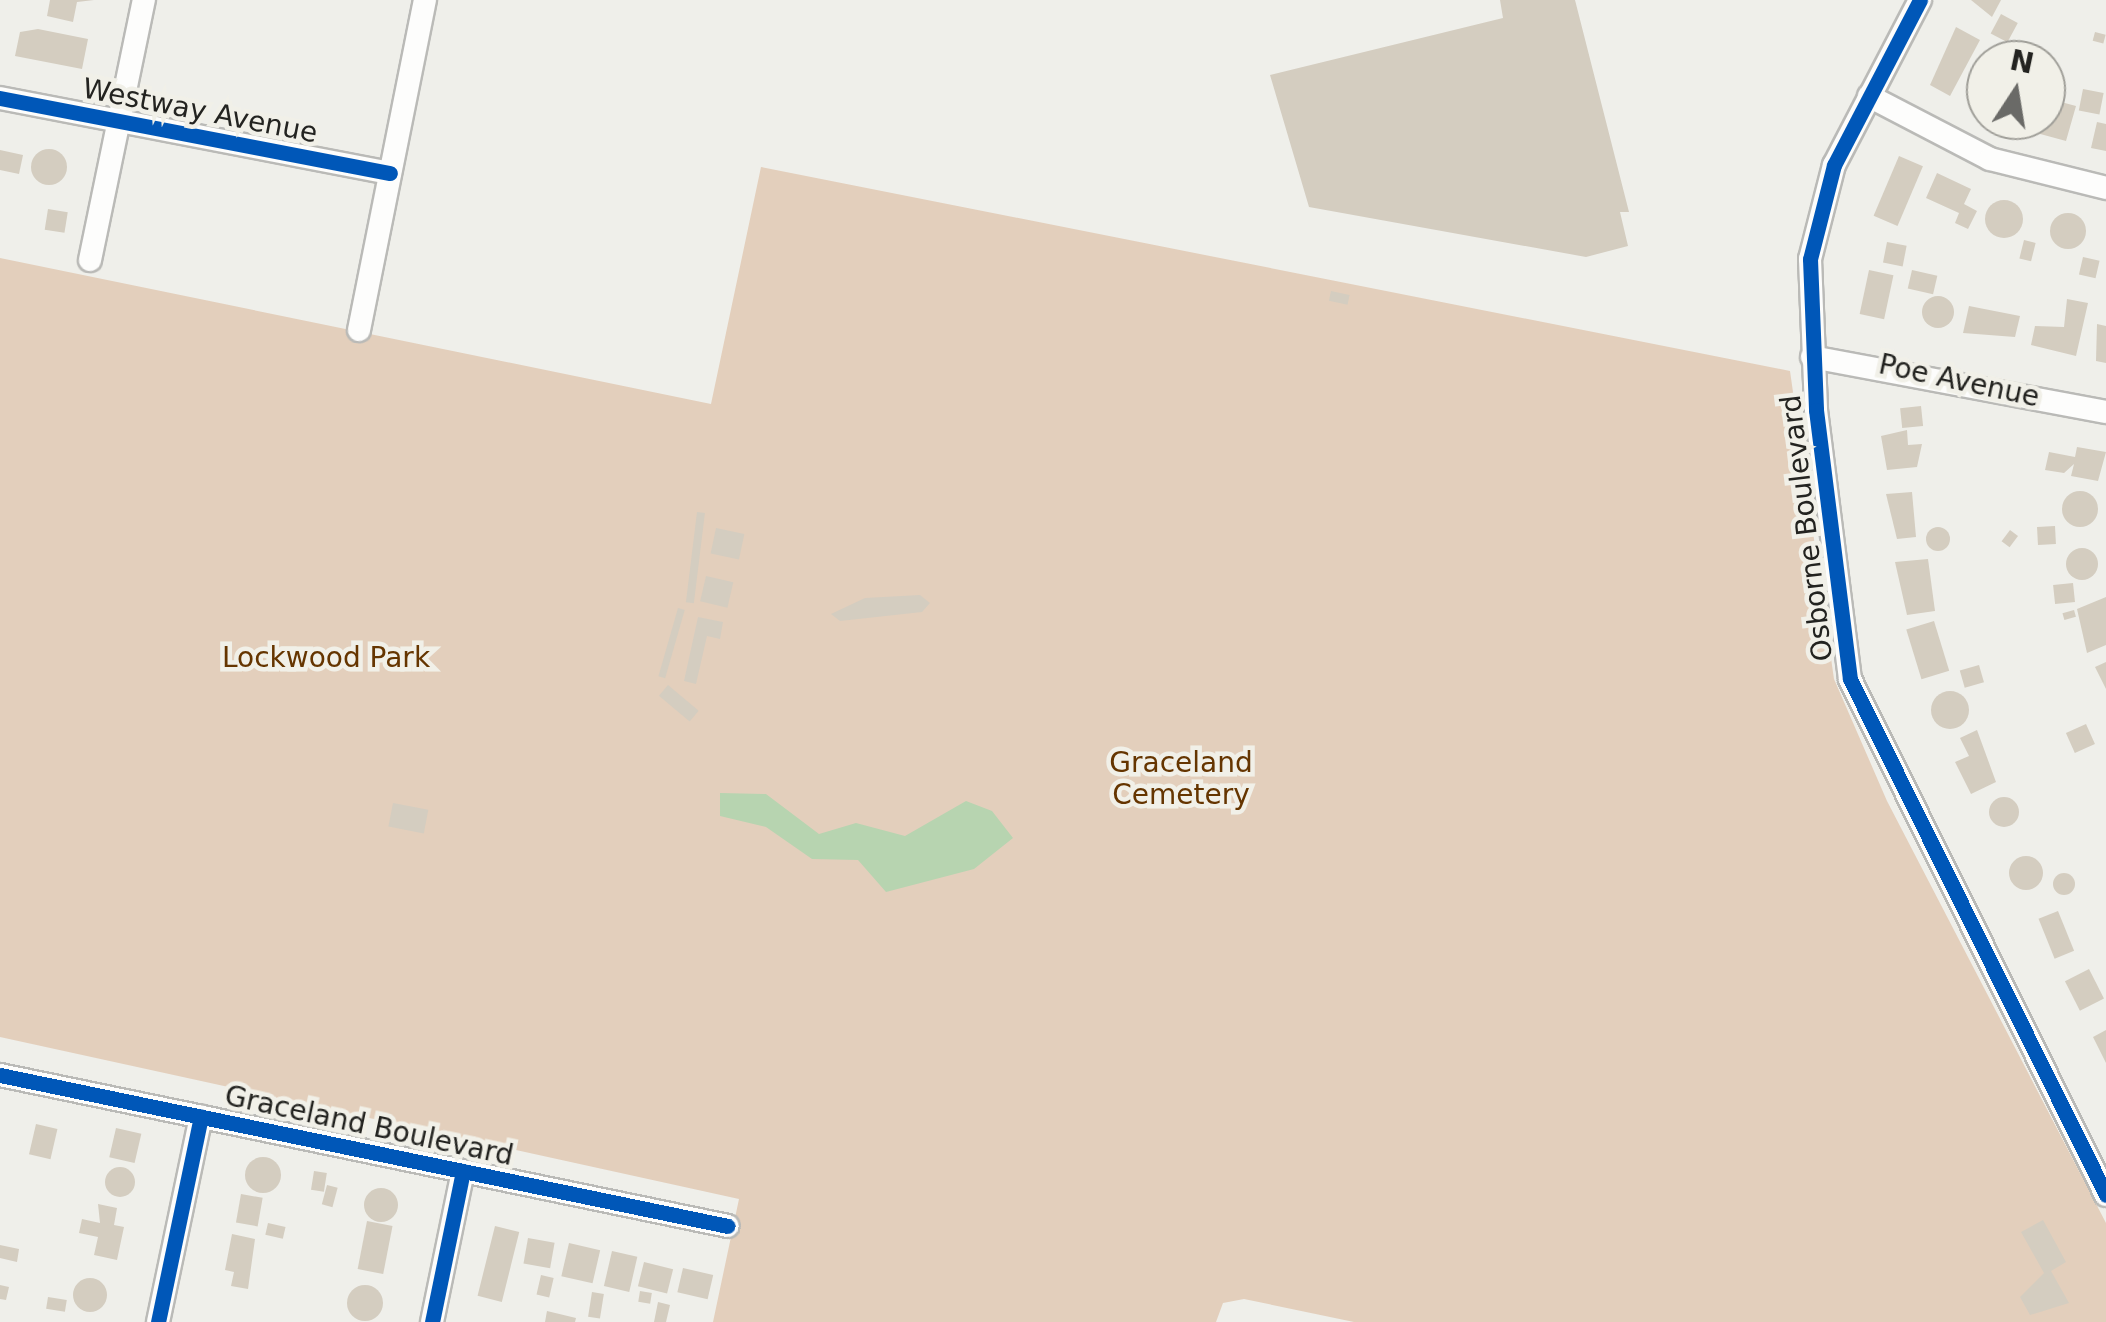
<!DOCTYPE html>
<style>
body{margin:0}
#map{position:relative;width:2106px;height:1322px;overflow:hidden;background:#efefea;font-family:"DejaVu Sans",sans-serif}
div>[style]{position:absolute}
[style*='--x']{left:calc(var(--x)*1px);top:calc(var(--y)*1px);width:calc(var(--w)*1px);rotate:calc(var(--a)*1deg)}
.green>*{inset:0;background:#e3cfbc}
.water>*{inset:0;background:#b7d4b0}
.building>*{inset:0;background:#d4cdc0;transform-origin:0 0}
.round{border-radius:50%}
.roads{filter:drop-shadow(2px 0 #babab7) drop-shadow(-2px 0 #babab7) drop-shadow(0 2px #babab7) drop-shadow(0 -2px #babab7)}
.minor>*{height:22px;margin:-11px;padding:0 11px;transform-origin:11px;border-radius:11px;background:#fdfdfc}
.cycleway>*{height:15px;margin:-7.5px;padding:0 7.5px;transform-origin:7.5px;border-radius:7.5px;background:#0057b8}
span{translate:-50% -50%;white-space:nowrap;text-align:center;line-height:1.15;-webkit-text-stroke:9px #f1f0e8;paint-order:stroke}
.street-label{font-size:28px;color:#232320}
.park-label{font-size:28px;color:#653500}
.north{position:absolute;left:1966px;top:40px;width:100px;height:100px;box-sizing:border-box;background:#f1f0e8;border:2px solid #9f9e98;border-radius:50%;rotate:12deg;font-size:28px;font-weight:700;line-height:40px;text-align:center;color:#232320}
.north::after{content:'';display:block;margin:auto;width:35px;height:45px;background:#6a6a67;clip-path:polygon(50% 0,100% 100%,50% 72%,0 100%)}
</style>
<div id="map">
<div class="green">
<div style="clip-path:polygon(761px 167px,1790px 371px,1834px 679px,1887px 801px,2106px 1223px,2106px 1322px,1354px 1322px,1244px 1299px,1223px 1303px,1216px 1322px,713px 1322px,739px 1199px,0 1037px,0 258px,711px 404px)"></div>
</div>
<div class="water">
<div style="clip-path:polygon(766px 794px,819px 834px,856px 823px,905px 836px,966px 801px,992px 811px,1013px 838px,974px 869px,886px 892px,858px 860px,812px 859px,766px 827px,720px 816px,720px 793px)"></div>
</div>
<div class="building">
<div style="clip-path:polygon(50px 0,94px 0,77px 2px,73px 22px,47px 16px)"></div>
<div style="clip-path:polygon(1500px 0,1575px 0,1629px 212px,1620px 212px,1628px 246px,1586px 257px,1309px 207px,1270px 75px,1503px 18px)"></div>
<div style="clip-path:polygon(1971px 0,2001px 0,1992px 17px)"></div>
<div style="left:2001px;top:14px;width:19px;height:22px;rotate:28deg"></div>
<div style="clip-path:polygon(1956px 27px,1980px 40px,1950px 96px,1930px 85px)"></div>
<div style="clip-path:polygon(38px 29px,88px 39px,82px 69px,15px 56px,20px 32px)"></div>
<div style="left:2095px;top:32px;width:11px;height:9px;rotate:15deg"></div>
<div style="clip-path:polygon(1986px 80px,1986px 109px,1982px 112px,1972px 106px)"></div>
<div style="left:2083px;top:89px;width:21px;height:22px;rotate:11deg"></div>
<div style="clip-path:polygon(2046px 98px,2076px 106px,2066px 141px,2026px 130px,2029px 120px,2046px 120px)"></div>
<div style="clip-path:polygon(2097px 122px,2106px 124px,2106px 151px,2091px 148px)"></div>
<div class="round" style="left:31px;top:149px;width:36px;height:36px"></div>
<div style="clip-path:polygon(0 150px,23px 155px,19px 174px,0 170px)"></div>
<div style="left:1899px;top:156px;width:26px;height:65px;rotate:23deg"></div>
<div style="clip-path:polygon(1937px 173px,1971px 189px,1964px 204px,1977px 211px,1968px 229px,1955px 223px,1959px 213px,1926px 198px)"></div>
<div class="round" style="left:1985px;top:200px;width:38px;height:38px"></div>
<div style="left:48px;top:209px;width:20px;height:21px;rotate:9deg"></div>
<div class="round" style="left:2050px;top:213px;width:36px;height:36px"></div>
<div style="left:2024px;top:240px;width:12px;height:19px;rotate:14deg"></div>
<div style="left:1887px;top:242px;width:20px;height:21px;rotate:11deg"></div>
<div style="left:2083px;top:257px;width:17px;height:18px;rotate:13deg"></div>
<div style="left:1869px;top:270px;width:25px;height:45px;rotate:12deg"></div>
<div style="left:1912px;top:270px;width:26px;height:19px;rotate:13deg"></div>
<div style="left:1331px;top:291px;width:19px;height:10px;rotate:12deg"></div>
<div class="round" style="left:1922px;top:296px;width:32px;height:32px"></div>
<div style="clip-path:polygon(2067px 299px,2088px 303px,2076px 356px,2031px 345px,2035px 326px,2064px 327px)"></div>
<div style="clip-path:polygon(1969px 306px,2020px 316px,2015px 337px,1963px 333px)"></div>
<div style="clip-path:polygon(2097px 324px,2106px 326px,2106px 363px,2096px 361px)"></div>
<div style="left:1921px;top:406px;width:20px;height:21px;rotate:84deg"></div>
<div style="clip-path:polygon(1907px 430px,1908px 445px,1922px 444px,1917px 467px,1887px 470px,1881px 436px)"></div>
<div style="clip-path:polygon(2077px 447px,2106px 452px,2098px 481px,2071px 476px,2074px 464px,2064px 473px,2045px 470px,2049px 452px,2075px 457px)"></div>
<div class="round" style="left:2062px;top:491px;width:36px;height:36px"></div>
<div style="clip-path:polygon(1912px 492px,1916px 537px,1897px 539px,1886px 494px)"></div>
<div style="left:697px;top:512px;width:8px;height:91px;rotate:7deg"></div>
<div style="left:2055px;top:526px;width:18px;height:18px;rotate:87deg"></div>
<div class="round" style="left:1926px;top:527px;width:24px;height:24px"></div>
<div style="left:716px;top:528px;width:29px;height:26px;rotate:12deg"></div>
<div style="left:2010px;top:530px;width:10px;height:14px;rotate:37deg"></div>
<div class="round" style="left:2066px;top:548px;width:32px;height:32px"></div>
<div style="clip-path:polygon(1928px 559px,1935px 611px,1907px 615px,1895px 562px)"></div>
<div style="left:706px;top:576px;width:28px;height:26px;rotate:13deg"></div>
<div style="left:2073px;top:583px;width:19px;height:20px;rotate:84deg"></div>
<div style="clip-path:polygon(920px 595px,930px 603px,922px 612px,840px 621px,831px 614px,865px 598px)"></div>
<div style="clip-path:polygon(2106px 597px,2106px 645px,2087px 653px,2077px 609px)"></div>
<div style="left:678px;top:608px;width:7px;height:71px;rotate:16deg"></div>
<div style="left:2074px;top:610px;width:7px;height:12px;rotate:74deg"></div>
<div style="clip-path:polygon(698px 617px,723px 622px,720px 639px,707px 636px,696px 684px,684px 681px)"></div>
<div style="left:1934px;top:621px;width:52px;height:29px;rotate:73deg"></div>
<div style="clip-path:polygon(2106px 662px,2106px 689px,2095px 667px)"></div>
<div style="left:1979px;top:665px;width:18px;height:20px;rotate:74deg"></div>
<div style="left:668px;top:685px;width:40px;height:14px;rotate:40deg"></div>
<div class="round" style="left:1931px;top:691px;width:38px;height:38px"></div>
<div style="left:2086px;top:724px;width:22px;height:22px;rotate:66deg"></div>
<div style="clip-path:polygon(1977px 730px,1996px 782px,1971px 794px,1955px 762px,1969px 756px,1960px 738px)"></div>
<div class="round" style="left:1989px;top:797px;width:30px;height:30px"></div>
<div style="left:393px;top:803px;width:36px;height:24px;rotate:11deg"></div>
<div class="round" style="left:2009px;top:856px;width:34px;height:34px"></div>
<div class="round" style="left:2053px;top:873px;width:22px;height:22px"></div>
<div style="left:2058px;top:911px;width:43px;height:21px;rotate:68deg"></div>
<div style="left:2089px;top:969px;width:33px;height:27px;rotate:63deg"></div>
<div style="clip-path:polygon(2106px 1030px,2106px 1063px,2093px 1037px)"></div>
<div style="left:36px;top:1124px;width:22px;height:31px;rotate:13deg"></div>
<div style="left:116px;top:1128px;width:26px;height:30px;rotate:13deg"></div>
<div class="round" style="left:245px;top:1157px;width:36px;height:36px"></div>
<div class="round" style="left:105px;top:1167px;width:30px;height:30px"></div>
<div style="left:314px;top:1171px;width:13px;height:19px;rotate:9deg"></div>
<div style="left:327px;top:1185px;width:11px;height:20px;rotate:15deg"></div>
<div class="round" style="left:364px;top:1188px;width:34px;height:34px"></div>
<div style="left:241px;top:1194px;width:22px;height:29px;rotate:10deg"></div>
<div style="clip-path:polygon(98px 1204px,117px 1208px,114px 1225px,124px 1227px,117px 1260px,94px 1255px,98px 1237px,79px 1233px,82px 1219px,100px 1223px)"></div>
<div style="clip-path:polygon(2043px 1220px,2066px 1262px,2051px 1271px,2069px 1303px,2030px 1315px,2020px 1297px,2044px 1273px,2021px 1232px)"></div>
<div style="left:367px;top:1221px;width:26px;height:49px;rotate:11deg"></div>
<div style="left:268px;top:1223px;width:18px;height:12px;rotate:13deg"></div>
<div style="left:495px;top:1226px;width:25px;height:72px;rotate:14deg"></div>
<div style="clip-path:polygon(232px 1234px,255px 1239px,248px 1289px,231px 1286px,234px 1272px,225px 1270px)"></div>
<div style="left:528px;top:1238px;width:27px;height:26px;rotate:10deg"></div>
<div style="left:569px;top:1243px;width:32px;height:34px;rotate:13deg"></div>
<div style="clip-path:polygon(0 1245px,19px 1249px,17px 1262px,0 1258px)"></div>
<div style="left:612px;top:1251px;width:26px;height:36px;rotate:13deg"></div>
<div style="left:644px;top:1262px;width:30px;height:25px;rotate:14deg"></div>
<div style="left:683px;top:1268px;width:31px;height:25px;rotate:13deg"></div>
<div style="left:541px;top:1275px;width:13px;height:20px;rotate:13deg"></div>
<div class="round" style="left:73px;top:1278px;width:34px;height:34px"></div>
<div style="clip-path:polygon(0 1285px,9px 1287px,6px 1300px,0 1299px)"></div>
<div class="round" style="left:347px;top:1285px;width:36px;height:36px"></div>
<div style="left:640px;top:1291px;width:12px;height:11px;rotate:9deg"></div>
<div style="left:592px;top:1292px;width:12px;height:25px;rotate:9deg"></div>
<div style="left:48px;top:1297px;width:19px;height:12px;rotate:9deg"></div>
<div style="clip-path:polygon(658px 1302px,670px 1305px,666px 1322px,654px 1322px)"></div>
<div style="clip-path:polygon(547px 1311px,576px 1318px,575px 1322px,545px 1322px)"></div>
</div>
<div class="roads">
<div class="minor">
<div style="--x:1920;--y:0;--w:186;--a:117.5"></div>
<div style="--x:1834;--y:165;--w:97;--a:104.3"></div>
<div style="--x:1810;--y:259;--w:151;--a:87.7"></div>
<div style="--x:1816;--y:410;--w:271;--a:82.8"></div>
<div style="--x:1850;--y:679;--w:576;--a:63.61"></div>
<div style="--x:1869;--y:96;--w:136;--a:27.5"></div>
<div style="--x:1990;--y:159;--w:120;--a:14"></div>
<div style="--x:0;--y:98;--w:397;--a:10.9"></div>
<div style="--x:90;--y:260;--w:266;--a:-78.3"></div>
<div style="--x:359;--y:330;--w:337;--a:-78.7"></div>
<div style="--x:1812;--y:357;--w:299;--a:10.6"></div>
<div style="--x:0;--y:1075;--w:743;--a:11.72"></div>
<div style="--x:158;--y:1322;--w:210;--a:-78.2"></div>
<div style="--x:432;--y:1322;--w:154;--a:-78.4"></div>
</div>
</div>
<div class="cycleway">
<div style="--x:1920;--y:0;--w:186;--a:117.5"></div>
<div style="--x:1834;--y:165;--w:97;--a:104.3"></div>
<div style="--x:1810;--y:259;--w:151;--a:87.7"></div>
<div style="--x:1816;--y:410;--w:271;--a:82.8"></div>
<div style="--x:1850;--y:679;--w:576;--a:63.61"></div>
<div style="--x:0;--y:98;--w:397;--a:10.9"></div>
<div style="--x:0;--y:1075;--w:743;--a:11.72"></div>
<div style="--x:158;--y:1322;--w:210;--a:-78.2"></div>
<div style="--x:432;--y:1322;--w:154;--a:-78.4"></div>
</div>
<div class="street-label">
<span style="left:200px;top:111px;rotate:11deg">Westway Avenue</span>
<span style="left:1959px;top:381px;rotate:12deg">Poe Avenue</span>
<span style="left:1807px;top:528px;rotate:-97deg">Osborne Boulevard</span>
<span style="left:369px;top:1126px;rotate:12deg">Graceland Boulevard</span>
</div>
<div class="park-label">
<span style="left:326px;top:658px">Lockwood Park</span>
<span style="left:1181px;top:779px">Graceland<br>Cemetery</span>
</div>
<div class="north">N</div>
</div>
